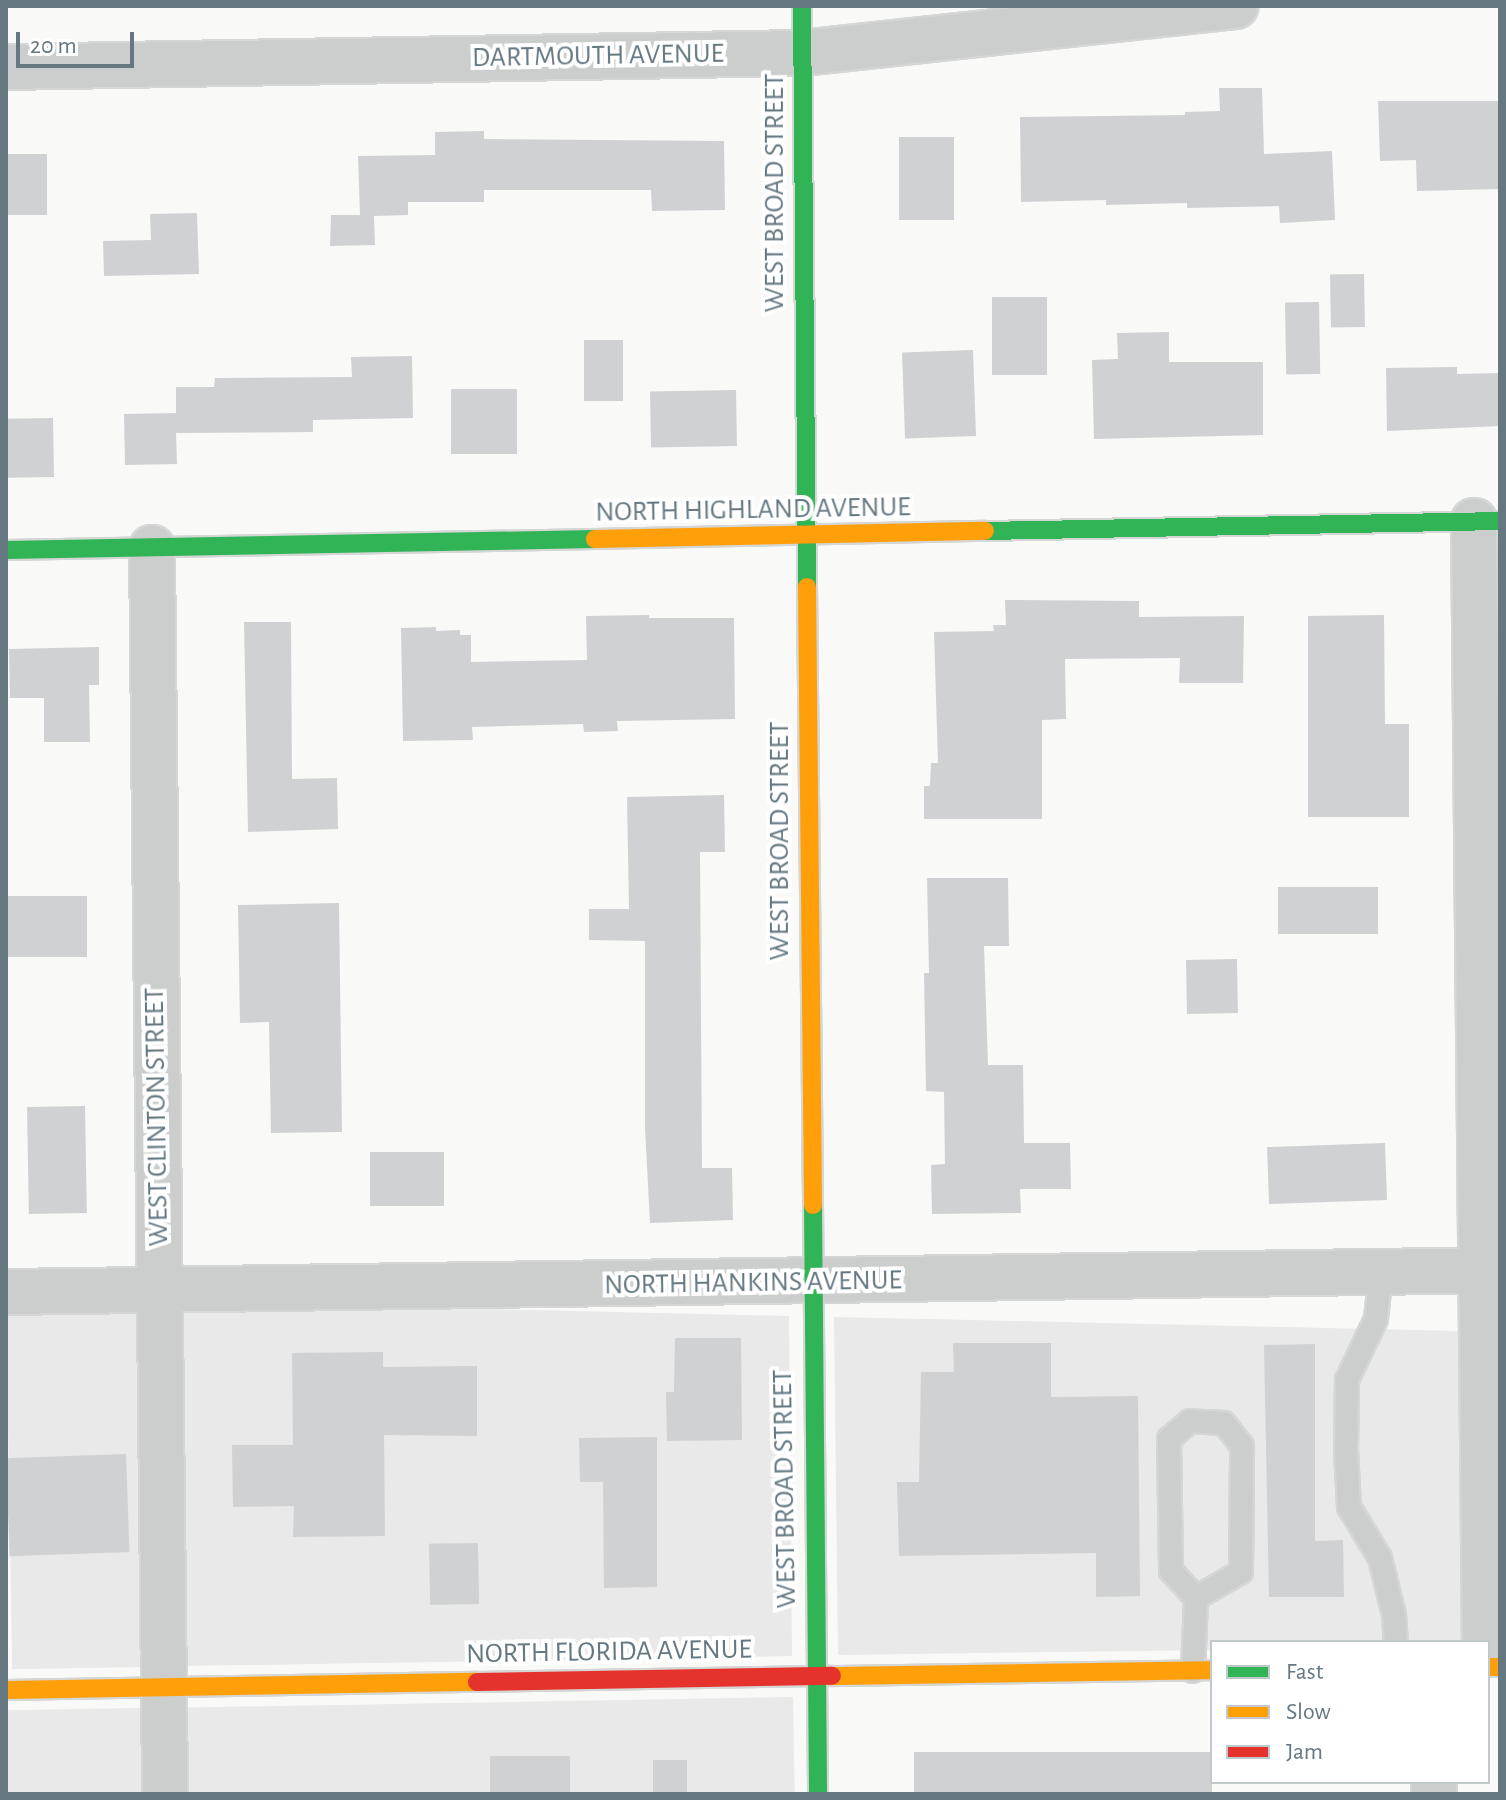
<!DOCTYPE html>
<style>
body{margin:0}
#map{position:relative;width:1506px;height:1800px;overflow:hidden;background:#f9f9f8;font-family:"Alegreya Sans",sans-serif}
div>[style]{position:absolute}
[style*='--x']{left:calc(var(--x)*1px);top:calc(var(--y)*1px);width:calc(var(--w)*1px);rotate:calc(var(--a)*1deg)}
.built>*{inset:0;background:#e8e9e8;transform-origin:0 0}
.building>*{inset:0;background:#cfd1d2;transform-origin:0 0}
.roads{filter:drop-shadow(2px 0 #d5d6d6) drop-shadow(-2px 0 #d5d6d6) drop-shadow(0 2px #d5d6d6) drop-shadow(0 -2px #d5d6d6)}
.lane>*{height:22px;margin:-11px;padding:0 11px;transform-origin:11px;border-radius:11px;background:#cccece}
.street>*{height:44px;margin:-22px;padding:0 22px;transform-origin:22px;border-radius:22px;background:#cccece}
.fast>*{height:18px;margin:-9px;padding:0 9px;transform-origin:9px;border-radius:9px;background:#30b455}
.slow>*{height:18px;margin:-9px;padding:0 9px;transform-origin:9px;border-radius:9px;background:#ff9f0a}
.jam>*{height:18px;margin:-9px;padding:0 9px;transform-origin:9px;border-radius:9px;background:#e5322d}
span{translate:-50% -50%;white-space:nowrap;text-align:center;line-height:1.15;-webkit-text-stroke:8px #fff;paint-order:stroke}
.street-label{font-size:28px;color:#657882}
.frame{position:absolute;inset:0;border:8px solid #657882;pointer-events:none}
.legend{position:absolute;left:1210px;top:1640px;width:280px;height:144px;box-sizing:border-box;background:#fff;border:2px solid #c1c9cd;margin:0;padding:10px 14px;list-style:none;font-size:24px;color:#657882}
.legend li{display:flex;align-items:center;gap:16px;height:40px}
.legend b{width:40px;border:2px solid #c1c9cd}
.scale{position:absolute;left:16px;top:32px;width:118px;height:36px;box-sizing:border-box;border:4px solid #657882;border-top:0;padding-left:10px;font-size:24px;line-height:28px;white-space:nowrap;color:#657882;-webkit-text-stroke:6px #fff;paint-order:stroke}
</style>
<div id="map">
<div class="built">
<div style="clip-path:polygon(403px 1307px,789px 1316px,792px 1656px,186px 1666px,182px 1310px)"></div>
<div style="left:136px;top:1311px;width:356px;height:130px;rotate:89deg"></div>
<div style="clip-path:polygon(834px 1317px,1459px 1331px,1462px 1642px,1212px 1642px,1212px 1650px,838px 1655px)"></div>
<div style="left:793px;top:1697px;width:97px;height:606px;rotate:89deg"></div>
<div style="left:141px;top:1708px;width:86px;height:135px;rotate:89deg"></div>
</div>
<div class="building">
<div style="clip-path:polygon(1219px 88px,1262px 88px,1264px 154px,1332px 151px,1335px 220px,1280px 223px,1279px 206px,1187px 208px,1187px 203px,1106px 205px,1106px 200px,1021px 202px,1020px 117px,1185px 115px,1185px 112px,1220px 111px)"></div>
<div style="clip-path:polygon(1378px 101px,1500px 101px,1500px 189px,1417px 191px,1416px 160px,1380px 161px)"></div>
<div style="clip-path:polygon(484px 131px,484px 139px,724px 141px,725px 210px,652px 211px,651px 190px,484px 190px,484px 202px,408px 202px,408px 215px,374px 216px,375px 245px,330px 246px,331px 215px,360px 215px,358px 156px,435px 155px,435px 132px)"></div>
<div style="left:899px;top:137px;width:55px;height:83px"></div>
<div style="left:6px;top:154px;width:41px;height:61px"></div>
<div style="clip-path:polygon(197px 213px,199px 274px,104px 276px,103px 241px,151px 240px,150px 214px)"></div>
<div style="left:1364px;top:274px;width:53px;height:34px;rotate:89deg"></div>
<div style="left:992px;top:297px;width:55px;height:78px"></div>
<div style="left:1319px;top:302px;width:72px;height:34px;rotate:89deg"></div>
<div style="clip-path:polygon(1169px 332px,1169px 362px,1263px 362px,1263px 435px,1094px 439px,1092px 360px,1118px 359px,1117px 333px)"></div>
<div style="left:584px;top:340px;width:39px;height:61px"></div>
<div style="left:973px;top:350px;width:86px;height:71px;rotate:88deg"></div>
<div style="clip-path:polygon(412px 356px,413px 418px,313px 420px,313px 432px,176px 433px,177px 464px,125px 465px,124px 414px,176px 413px,176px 387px,214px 387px,215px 378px,352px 377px,351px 357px)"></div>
<div style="clip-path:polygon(1457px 367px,1457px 374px,1500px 373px,1500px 426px,1387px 431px,1386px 368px)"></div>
<div style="left:517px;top:389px;width:65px;height:66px;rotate:90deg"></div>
<div style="left:736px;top:390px;width:56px;height:86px;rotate:89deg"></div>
<div style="left:53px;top:418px;width:59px;height:47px;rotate:89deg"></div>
<div style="clip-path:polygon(1005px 600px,1139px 601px,1139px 617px,1244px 616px,1243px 683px,1179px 683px,1180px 658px,1065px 659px,1066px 719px,1042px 720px,1042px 819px,924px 819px,924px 786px,930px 786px,931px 763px,938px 763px,934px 632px,994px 631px,993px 625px,1006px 625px)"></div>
<div style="clip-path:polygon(649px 615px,649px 618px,734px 618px,735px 719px,617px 721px,618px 731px,584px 732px,583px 724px,472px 727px,473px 740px,403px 741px,401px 628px,436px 627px,436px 631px,460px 630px,460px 635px,471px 635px,471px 662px,587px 660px,586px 616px)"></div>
<div style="clip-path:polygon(1384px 615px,1385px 724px,1409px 724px,1409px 817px,1308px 817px,1308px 616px)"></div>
<div style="clip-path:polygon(244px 622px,291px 622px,292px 779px,337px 778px,338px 829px,248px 832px)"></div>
<div style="clip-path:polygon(99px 647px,99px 685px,89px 685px,90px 742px,44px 742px,44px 698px,10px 698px,9px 649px)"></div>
<div style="clip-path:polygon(724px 795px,725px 852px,700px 852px,702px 1168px,732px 1168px,733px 1220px,650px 1223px,645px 1128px,645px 941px,589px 940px,589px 909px,629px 909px,627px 797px)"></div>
<div style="clip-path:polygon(927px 878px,1008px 878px,1009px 946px,984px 946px,988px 1065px,1023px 1065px,1024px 1143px,1070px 1143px,1071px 1189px,1020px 1189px,1021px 1213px,932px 1214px,931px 1165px,945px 1164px,944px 1092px,926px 1091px,924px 973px,929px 973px)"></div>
<div style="left:1378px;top:887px;width:47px;height:100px;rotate:90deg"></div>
<div style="left:87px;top:896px;width:61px;height:81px;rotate:90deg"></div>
<div style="clip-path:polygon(339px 903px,342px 1132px,271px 1133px,269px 1022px,240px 1023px,238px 905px)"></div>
<div style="left:1237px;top:959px;width:54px;height:51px;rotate:89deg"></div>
<div style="left:85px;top:1106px;width:107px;height:58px;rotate:89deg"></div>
<div style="left:1385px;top:1143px;width:57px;height:118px;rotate:88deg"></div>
<div style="left:444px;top:1152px;width:54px;height:74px;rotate:90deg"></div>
<div style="clip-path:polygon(675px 1338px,741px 1338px,742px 1440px,667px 1441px,666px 1392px,674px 1392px)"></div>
<div style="clip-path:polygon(953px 1343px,1051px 1343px,1051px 1397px,1138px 1396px,1140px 1596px,1096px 1597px,1096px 1553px,899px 1556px,897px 1482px,919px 1482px,921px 1372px,954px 1372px)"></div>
<div style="clip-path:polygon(1315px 1344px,1315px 1541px,1343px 1540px,1344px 1597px,1269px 1597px,1264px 1345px)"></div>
<div style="clip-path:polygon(383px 1352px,383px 1367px,477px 1366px,477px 1436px,384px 1435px,385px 1536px,293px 1537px,294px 1506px,233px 1507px,232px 1445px,293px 1445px,292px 1353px)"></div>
<div style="clip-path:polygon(657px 1437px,657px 1587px,604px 1588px,603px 1482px,580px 1482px,579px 1438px)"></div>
<div style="left:126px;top:1454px;width:98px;height:120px;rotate:88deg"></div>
<div style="left:478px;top:1543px;width:61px;height:49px;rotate:89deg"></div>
<div style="left:1212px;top:1752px;width:42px;height:298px;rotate:90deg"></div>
<div style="left:570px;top:1756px;width:38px;height:80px;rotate:90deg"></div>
<div style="left:653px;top:1760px;width:34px;height:34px"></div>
</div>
<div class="roads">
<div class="lane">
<div style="--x:1381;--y:1272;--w:47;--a:96.1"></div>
<div style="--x:1376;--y:1319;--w:68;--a:115.4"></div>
<div style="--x:1347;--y:1380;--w:70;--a:90.8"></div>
<div style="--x:1346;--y:1450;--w:57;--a:87"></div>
<div style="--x:1349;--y:1507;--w:60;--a:58.7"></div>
<div style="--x:1380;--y:1558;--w:59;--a:76.2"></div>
<div style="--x:1394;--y:1615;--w:27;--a:86"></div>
<div style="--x:1193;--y:1671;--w:73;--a:-87.6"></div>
<div style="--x:1196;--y:1598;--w:52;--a:-30"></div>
<div style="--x:1241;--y:1572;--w:126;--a:-89.5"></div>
<div style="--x:1242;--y:1446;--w:29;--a:-128"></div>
<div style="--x:1224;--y:1423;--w:34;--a:-177"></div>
<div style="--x:1190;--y:1421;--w:28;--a:139"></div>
<div style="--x:1169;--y:1439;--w:132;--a:89.1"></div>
<div style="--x:1171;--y:1571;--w:37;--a:47"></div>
</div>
<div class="street">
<div style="--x:6;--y:67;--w:796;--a:-1.01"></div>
<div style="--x:802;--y:53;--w:436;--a:-6.2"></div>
<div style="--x:1474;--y:521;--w:1121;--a:89.44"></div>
<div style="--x:152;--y:548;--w:1246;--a:89.4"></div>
<div style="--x:6;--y:1292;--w:1494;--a:-0.84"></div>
<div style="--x:1434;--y:1782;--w:12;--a:90"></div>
</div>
<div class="fast">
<div style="--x:802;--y:6;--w:581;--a:89.51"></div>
<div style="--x:985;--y:531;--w:515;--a:-1.11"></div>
<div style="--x:6;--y:550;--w:589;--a:-1.07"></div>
<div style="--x:813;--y:1205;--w:589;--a:89.51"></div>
</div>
<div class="slow">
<div style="--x:595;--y:539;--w:390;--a:-1.2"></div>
<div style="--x:807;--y:587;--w:618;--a:89.44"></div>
<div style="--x:1488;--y:1667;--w:12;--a:0"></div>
<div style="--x:832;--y:1676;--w:380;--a:-0.9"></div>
<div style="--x:6;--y:1690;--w:471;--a:-1"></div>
</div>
<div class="jam">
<div style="--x:477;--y:1682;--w:355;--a:-1"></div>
</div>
</div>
<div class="street-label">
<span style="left:598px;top:56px;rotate:-1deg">DARTMOUTH AVENUE</span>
<span style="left:775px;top:193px;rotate:-90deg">WEST BROAD STREET</span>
<span style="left:753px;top:510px;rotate:-1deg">NORTH HIGHLAND AVENUE</span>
<span style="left:780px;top:841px;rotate:-90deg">WEST BROAD STREET</span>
<span style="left:157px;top:1117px;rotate:-91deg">WEST CLINTON STREET</span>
<span style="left:753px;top:1283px;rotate:-1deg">NORTH HANKINS AVENUE</span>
<span style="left:785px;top:1489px;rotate:-91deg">WEST BROAD STREET</span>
<span style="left:609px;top:1652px;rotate:-1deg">NORTH FLORIDA AVENUE</span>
</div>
<div class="frame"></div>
<ul class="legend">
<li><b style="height:10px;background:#30b455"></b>Fast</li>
<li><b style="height:10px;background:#ff9f0a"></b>Slow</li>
<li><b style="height:10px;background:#e5322d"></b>Jam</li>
</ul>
<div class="scale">20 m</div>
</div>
